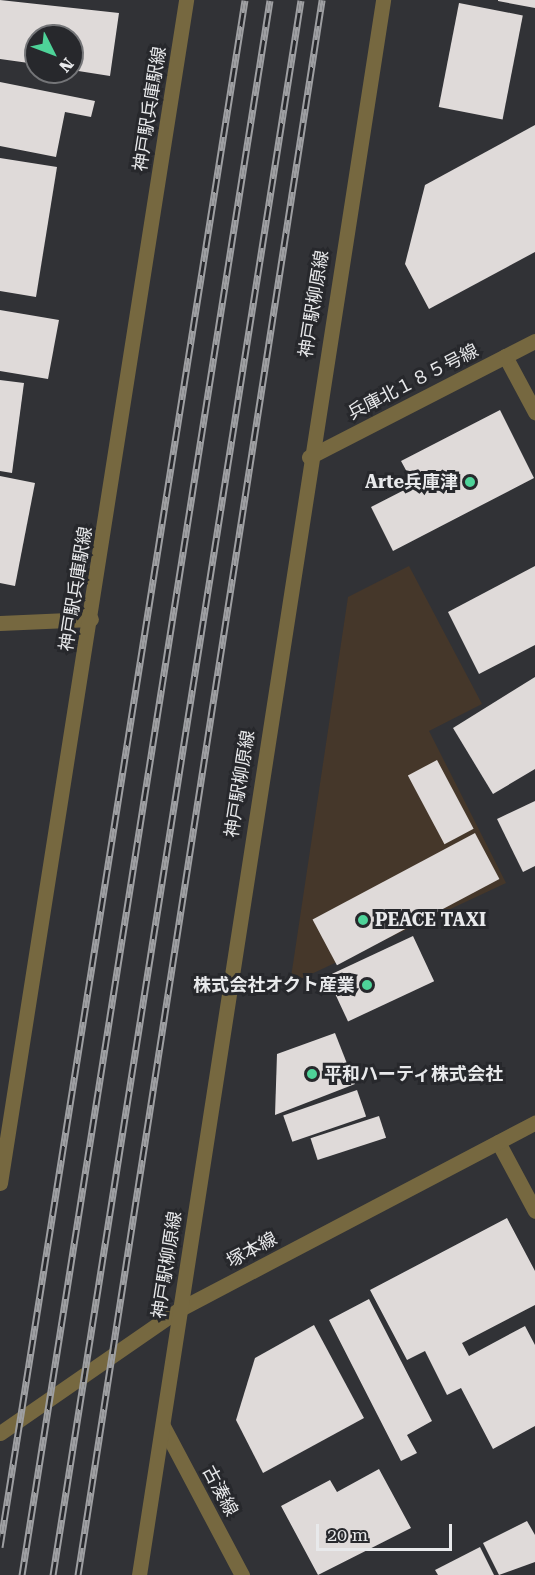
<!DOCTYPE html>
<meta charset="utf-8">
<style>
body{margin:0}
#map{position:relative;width:535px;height:1575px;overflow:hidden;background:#313236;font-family:"Roboto Serif","Noto Sans JP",serif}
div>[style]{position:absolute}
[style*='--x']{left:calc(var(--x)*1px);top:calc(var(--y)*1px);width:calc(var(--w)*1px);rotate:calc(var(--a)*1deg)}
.industrial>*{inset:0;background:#45372a}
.building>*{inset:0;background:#dfdad9;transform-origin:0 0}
.minor>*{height:15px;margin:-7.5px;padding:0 7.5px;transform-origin:7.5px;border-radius:7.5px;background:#766840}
.rail>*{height:7px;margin-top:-3.5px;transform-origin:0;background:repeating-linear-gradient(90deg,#27282c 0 14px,#9e9fa2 0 28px);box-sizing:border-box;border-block:2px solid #9e9fa2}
.dots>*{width:16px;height:16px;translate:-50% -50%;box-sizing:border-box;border:3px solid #27282c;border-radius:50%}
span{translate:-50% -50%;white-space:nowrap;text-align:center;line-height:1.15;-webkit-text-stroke:6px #27282c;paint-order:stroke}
.street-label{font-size:18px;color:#e8e9eb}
.poi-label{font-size:18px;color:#e8e9eb;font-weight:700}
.right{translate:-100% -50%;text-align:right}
.left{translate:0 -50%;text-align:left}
.north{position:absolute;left:24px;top:24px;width:60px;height:60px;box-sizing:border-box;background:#27282c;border:2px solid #747578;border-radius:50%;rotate:132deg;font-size:16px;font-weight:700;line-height:24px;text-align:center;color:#e8e9eb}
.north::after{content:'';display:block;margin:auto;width:21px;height:27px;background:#4ed399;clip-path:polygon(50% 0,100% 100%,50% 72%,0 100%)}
.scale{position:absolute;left:316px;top:1524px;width:136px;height:27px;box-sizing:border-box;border:3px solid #e8e9eb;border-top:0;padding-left:8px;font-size:18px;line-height:21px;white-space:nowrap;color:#e8e9eb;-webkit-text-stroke:4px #27282c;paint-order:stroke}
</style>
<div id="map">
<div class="industrial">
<div style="clip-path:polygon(409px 566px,482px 704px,429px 731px,506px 883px,290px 984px,348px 597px)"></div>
</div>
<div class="building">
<div style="clip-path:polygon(0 0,119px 13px,110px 76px,72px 70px,72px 36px,36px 36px,36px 64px,0 59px)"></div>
<div style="clip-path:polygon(498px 0,535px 0,535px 8px,498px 1px)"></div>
<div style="left:459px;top:3px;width:65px;height:106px;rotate:11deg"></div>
<div style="clip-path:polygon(0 82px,95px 101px,91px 117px,65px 112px,56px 157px,0 146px)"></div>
<div style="clip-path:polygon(535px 125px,535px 252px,429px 309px,405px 264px,425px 185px)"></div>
<div style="clip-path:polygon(0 158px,57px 167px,36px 297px,0 291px)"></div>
<div style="clip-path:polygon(0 310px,59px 320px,48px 379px,0 371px)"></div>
<div style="clip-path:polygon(0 380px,24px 383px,12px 473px,0 471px)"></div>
<div style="clip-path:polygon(500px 410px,534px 478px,393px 551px,371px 507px,414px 485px,401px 461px)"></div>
<div style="clip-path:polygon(0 476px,35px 483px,15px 586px,0 583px)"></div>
<div style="clip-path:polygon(535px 566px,535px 645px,479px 674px,448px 612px)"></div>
<div style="clip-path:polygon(535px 677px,535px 769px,493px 794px,453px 728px)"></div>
<div style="left:437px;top:760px;width:78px;height:33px;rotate:62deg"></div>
<div style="clip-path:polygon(535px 801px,535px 866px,523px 872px,497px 819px)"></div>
<div style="left:475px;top:833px;width:52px;height:184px;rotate:62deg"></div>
<div style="left:413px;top:936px;width:50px;height:95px;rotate:65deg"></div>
<div style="clip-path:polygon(335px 1033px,355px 1084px,275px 1115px,277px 1054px)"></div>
<div style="left:357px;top:1090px;width:28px;height:78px;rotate:71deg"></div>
<div style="left:379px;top:1116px;width:23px;height:72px;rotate:72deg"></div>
<div style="clip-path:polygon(507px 1218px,535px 1271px,535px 1305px,462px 1343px,469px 1356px,525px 1326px,535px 1345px,535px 1426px,493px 1449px,461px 1388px,447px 1395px,425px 1351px,407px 1360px,370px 1290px)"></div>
<div style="clip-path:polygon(369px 1299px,432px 1421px,407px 1435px,417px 1453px,401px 1461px,329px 1320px)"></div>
<div style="clip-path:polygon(314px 1325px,364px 1418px,263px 1473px,236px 1420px,255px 1358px)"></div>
<div style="clip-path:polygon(379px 1469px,411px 1528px,318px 1575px,281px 1506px,330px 1480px,337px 1492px)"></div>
<div style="clip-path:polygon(527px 1521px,535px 1535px,535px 1562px,499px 1575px,483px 1543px)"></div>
<div style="clip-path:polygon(480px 1547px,494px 1575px,438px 1575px,435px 1570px)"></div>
</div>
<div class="minor">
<div style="--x:505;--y:356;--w:64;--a:61.8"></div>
<div style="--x:309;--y:457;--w:254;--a:-27.2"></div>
<div style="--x:0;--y:623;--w:91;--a:-2.5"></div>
<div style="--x:498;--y:1142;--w:78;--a:61.8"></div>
<div style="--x:0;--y:1183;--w:1198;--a:-81.06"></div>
<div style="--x:163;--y:1426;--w:169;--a:62.1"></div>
<div style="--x:0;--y:1433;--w:219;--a:-34.6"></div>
<div style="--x:180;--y:1309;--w:401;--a:-27.7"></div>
<div style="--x:139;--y:1575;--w:1594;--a:-81.19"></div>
</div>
<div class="rail">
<div style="--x:0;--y:1547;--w:1566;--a:-81"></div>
<div style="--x:22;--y:1575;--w:1594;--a:-81.05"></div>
<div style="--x:53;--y:1575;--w:1594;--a:-81.05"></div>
<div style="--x:78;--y:1575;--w:1594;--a:-81.19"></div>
</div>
<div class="dots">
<div style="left:470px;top:482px;background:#4ed399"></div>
<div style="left:363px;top:920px;background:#4ed399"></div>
<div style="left:367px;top:985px;background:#4ed399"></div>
<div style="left:312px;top:1074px;background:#4ed399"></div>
</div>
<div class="street-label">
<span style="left:150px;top:109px;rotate:-81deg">神戸駅兵庫駅線</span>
<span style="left:314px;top:304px;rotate:-81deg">神戸駅柳原線</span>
<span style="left:413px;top:382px;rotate:-27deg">兵庫北１８５号線</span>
<span style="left:76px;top:589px;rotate:-81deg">神戸駅兵庫駅線</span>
<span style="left:240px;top:784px;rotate:-81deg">神戸駅柳原線</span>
<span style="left:252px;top:1250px;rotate:-28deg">塚本線</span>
<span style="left:167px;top:1265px;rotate:-81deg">神戸駅柳原線</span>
<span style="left:220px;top:1491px;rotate:62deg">古湊線</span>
</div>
<div class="poi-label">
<span class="right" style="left:458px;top:482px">Arte兵庫津</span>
<span class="left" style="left:375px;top:920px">PEACE TAXI</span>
<span class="right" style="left:355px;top:985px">株式会社オクト産業</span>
<span class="left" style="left:324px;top:1074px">平和ハーティ株式会社</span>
</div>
<div class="north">N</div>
<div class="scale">20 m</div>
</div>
